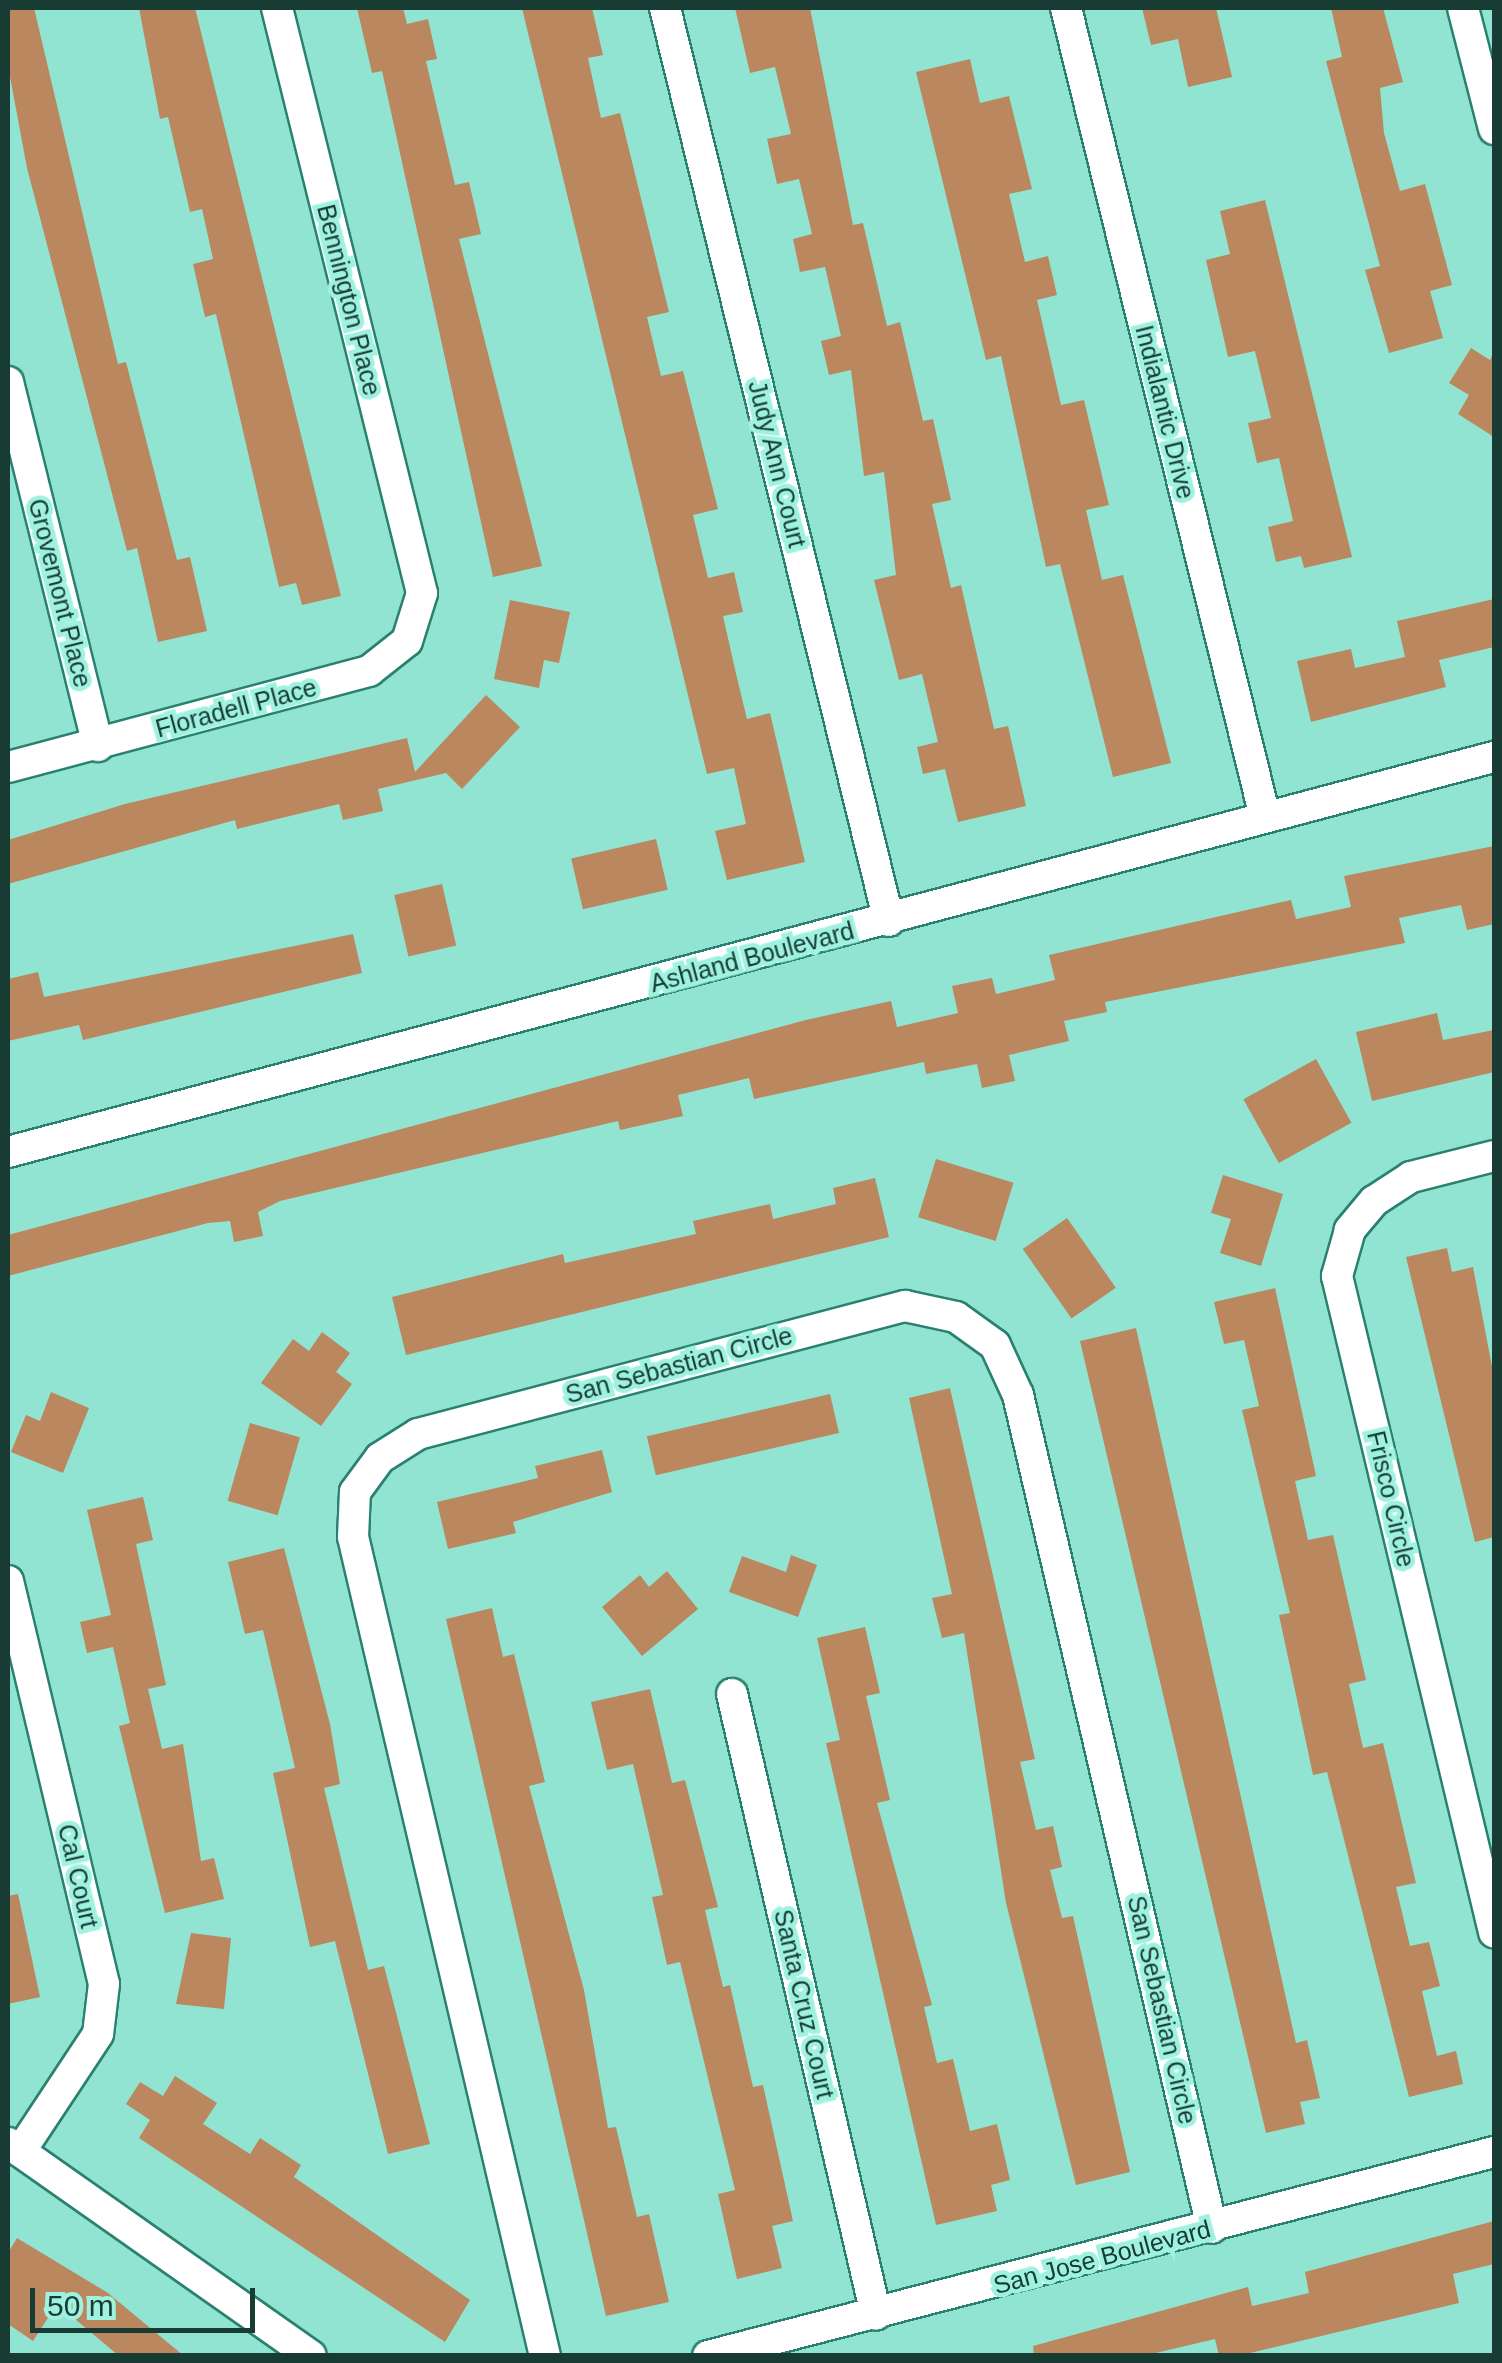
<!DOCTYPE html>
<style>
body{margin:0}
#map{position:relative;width:1502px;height:2363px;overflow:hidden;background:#91e4d2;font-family:Arial,sans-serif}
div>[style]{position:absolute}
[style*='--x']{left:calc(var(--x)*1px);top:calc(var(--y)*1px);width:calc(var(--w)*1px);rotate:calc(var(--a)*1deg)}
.building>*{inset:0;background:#bb875e;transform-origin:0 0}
.roads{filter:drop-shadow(2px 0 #2a8171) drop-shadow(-2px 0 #2a8171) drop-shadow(0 2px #2a8171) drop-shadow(0 -2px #2a8171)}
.street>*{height:30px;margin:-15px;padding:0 15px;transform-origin:15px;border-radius:15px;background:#fff}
span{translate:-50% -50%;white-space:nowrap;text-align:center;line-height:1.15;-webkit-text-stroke:9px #9ef2df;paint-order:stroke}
.street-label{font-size:25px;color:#183b34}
.frame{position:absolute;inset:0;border:10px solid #183b34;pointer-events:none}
.scale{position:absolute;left:30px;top:2288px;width:225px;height:45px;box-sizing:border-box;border:5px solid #183b34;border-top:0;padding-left:12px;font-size:30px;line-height:35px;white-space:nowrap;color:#183b34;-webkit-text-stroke:8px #9ef2df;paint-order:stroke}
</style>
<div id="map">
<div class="building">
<div style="clip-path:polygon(8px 8px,34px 8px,118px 364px,126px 362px,177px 560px,190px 557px,207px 631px,158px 642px,137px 548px,127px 551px,27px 168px,8px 66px)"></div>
<div style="clip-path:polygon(139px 8px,195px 8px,341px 596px,302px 605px,296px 583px,279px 587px,216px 314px,205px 317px,193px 264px,213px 259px,202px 209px,190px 212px,168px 117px,160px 119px)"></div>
<div style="clip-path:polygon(357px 8px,403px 8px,407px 24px,428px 19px,437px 59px,426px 61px,455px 185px,469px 182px,481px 234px,459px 239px,542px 566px,493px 577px,382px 71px,372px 73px)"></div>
<div style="clip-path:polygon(522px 8px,592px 8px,603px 55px,588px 58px,601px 118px,620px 113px,669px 312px,647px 317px,661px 376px,683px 371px,718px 509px,693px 515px,708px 578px,734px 572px,743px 612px,723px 616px,737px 678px,747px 719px,770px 713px,805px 862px,727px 880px,715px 831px,746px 824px,734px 768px,707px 774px)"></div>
<div style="clip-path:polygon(735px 8px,810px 8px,853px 225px,863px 223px,887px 326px,900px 322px,923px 421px,933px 419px,951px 500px,932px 504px,951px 588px,961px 585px,994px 729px,1008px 726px,1026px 806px,958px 822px,945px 769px,923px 774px,917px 747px,938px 742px,922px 674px,899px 680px,874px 580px,896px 575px,884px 472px,864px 476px,851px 370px,829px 375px,821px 341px,841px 336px,825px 267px,800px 272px,793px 239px,812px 234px,799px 179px,777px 184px,767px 139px,791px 134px,775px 67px,750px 73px)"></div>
<div style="clip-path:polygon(1142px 8px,1216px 8px,1232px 77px,1188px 87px,1178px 39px,1151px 45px)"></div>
<div style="clip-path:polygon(1331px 8px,1383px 8px,1403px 82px,1380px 88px,1384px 133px,1400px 191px,1425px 184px,1452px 285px,1430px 291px,1443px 338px,1389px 353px,1365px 270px,1380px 266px,1326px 61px,1342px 57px)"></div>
<div style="clip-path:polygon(970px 59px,980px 103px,1009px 96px,1032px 189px,1009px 194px,1025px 262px,1048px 256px,1057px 295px,1037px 300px,1061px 405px,1084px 400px,1109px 505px,1086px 510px,1102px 580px,1123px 575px,1171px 763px,1113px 777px,1060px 564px,1046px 567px,1001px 356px,986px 360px,916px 72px)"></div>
<div style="clip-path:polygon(1265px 200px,1352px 557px,1304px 568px,1301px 556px,1276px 562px,1268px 527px,1293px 521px,1279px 458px,1257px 463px,1248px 423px,1271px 418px,1255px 351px,1228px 357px,1206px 260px,1230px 254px,1220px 211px)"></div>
<div style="clip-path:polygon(1471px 348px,1490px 360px,1494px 352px,1494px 437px,1458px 414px,1469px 395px,1449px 383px)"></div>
<div style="clip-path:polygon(1494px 599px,1494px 647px,1439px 660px,1446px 687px,1311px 722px,1297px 661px,1351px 649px,1355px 668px,1405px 657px,1397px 621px)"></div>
<div style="clip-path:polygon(510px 600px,570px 612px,559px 663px,544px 660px,539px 688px,494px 679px)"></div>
<div style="clip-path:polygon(486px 695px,520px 727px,462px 789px,446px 773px,378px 789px,383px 811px,343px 820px,339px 804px,237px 829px,235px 820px,8px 884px,8px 840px,125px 804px,407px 738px,415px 772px)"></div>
<div style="left:656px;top:839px;width:52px;height:87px;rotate:77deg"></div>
<div style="clip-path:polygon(1494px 846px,1494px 924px,1467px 930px,1461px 905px,1399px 918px,1405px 943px,1105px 1002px,1107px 1012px,1064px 1021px,1069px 1041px,1009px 1055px,1015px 1081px,982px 1088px,977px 1064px,926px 1074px,924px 1062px,754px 1099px,749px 1078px,678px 1095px,683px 1116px,620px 1130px,618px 1121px,280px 1201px,258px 1212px,263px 1236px,234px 1242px,230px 1221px,208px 1223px,8px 1276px,8px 1235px,806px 1020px,891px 1001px,897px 1027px,958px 1013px,952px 986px,992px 978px,996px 994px,1055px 980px,1049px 955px,1291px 900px,1296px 919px,1351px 907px,1344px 876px)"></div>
<div style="left:442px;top:884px;width:63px;height:49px;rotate:77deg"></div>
<div style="clip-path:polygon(353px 934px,362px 973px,83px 1040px,79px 1025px,8px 1041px,8px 979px,38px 972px,44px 997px)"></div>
<div style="clip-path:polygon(1437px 1013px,1443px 1040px,1494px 1030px,1494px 1072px,1372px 1101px,1356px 1032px)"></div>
<div style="left:1316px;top:1059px;width:73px;height:83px;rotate:61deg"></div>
<div style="left:936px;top:1159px;width:81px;height:61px;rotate:17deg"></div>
<div style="clip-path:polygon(1223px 1175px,1283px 1194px,1261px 1266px,1220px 1253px,1231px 1219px,1211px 1213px)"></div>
<div style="clip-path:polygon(875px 1178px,889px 1237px,406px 1355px,392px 1297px,563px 1254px,565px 1263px,696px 1234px,693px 1221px,770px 1204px,773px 1219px,836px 1204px,833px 1188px)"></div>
<div style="left:1067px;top:1218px;width:85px;height:54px;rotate:55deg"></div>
<div style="clip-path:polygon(1447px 1248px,1452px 1272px,1473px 1267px,1494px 1377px,1494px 1537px,1475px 1542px,1406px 1257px)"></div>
<div style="clip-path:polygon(1275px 1288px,1316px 1476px,1295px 1481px,1308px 1540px,1333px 1535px,1366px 1680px,1349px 1684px,1363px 1748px,1383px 1743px,1416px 1883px,1396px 1887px,1410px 1946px,1429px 1942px,1440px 1986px,1422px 1991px,1437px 2056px,1456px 2051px,1463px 2084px,1409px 2097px,1327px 1772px,1313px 1775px,1279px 1615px,1290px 1613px,1242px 1410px,1259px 1406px,1244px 1340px,1224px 1344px,1214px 1302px)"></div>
<div style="clip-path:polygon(1136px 1328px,1296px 2043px,1307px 2040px,1320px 2098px,1300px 2102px,1305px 2124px,1266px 2133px,1080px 1341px)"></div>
<div style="clip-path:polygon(322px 1332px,350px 1353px,336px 1372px,352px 1384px,321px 1426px,261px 1383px,293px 1339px,309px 1351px)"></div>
<div style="clip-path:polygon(950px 1388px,1035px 1759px,1020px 1762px,1036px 1830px,1053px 1826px,1062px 1867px,1050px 1870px,1062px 1918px,1073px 1916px,1130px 2172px,1076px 2185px,1006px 1903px,964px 1633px,942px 1638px,932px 1598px,952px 1594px,909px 1398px)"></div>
<div style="clip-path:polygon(51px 1392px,89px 1408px,63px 1473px,11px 1452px,26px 1415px,40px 1421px)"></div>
<div style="left:830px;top:1394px;width:40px;height:188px;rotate:77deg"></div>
<div style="left:250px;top:1423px;width:52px;height:81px;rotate:16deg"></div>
<div style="clip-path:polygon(602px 1450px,612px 1492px,513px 1522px,516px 1533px,448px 1549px,437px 1502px,538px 1478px,535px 1466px)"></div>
<div style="clip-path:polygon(143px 1497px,153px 1540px,136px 1544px,166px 1685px,148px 1689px,162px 1749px,183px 1744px,201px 1861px,214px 1858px,224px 1899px,165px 1913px,119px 1726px,130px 1723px,113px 1647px,87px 1653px,80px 1622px,111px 1615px,87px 1510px)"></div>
<div style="clip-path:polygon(284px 1548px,330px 1724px,340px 1784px,324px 1788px,368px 1970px,384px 1966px,430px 2144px,388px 2154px,335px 1941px,310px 1947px,273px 1773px,295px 1768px,263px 1630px,245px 1634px,228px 1562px)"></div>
<div style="clip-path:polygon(791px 1555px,817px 1565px,798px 1617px,729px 1592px,742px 1556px,786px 1572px)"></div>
<div style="clip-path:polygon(667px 1571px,698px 1609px,642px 1656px,602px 1607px,640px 1575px,649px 1587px)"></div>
<div style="clip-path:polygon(492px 1608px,503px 1657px,514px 1654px,545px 1782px,529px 1786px,584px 1990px,608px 2128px,616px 2127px,637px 2217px,649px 2214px,669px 2302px,606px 2316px,446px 1619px)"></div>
<div style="clip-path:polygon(865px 1627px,880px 1693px,866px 1696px,890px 1800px,877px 1803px,932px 2005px,924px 2007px,937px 2063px,953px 2059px,970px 2131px,997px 2124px,1010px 2180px,991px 2185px,997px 2211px,936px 2225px,826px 1743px,840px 1740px,817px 1638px)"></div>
<div style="clip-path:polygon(650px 1689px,672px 1783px,685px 1780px,718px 1907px,705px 1910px,723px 1987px,730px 1985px,753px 2087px,763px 2085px,793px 2221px,772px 2226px,782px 2268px,737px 2279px,718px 2194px,735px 2190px,680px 1962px,667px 1965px,652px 1897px,663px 1895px,633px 1764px,607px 1770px,591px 1702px)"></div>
<div style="clip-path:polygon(18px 1894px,40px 1997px,8px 2004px,8px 1896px)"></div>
<div style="clip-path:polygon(191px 1933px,231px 1938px,224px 2009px,176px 2004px)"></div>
<div style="clip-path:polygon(175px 2076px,217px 2103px,203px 2124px,250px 2154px,260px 2138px,301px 2165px,294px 2177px,470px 2300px,445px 2342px,139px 2138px,150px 2120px,126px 2104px,140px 2082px,163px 2096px)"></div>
<div style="clip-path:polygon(1494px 2221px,1494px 2264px,1453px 2274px,1459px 2303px,1238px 2356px,1219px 2356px,1215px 2339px,1143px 2356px,1034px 2356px,1033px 2346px,1248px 2287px,1252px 2306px,1309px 2293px,1305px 2272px)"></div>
<div style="clip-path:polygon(17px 2238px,108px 2293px,184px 2356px,119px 2356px,57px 2304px,33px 2341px,8px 2324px,8px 2253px)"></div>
</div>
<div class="roads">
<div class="street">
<div style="--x:665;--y:8;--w:940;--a:76.22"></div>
<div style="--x:1066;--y:8;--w:833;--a:76.18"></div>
<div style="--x:1463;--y:8;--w:125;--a:75.6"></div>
<div style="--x:8;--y:382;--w:375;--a:76.1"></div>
<div style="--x:8;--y:767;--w:374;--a:-14.9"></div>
<div style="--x:369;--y:671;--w:48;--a:-38.3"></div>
<div style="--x:407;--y:641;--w:50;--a:-72.6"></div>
<div style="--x:422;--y:593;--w:603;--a:-103.92"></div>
<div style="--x:8;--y:1152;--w:1538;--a:-14.89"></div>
<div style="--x:1494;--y:1156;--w:86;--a:165.8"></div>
<div style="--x:1411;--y:1177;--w:44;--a:147"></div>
<div style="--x:1374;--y:1201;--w:38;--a:130"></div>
<div style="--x:1350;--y:1230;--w:48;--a:105.8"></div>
<div style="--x:1337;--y:1276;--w:675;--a:76.54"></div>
<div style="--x:8;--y:1581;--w:414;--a:76.6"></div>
<div style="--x:104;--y:1984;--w:50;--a:96.8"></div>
<div style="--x:98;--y:2034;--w:141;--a:123.5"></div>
<div style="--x:732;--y:1694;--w:637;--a:76.94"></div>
<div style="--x:8;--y:2143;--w:370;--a:35.1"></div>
<div style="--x:545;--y:2356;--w:841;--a:-103.19"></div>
<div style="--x:353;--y:1537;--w:45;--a:-87.5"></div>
<div style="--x:355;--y:1492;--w:42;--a:-53.7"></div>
<div style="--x:380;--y:1458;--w:45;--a:-32.3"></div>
<div style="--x:418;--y:1434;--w:504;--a:-14.73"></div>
<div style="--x:905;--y:1306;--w:52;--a:12.2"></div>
<div style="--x:956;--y:1317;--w:48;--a:35.7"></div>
<div style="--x:995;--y:1345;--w:55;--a:65.3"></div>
<div style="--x:1018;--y:1395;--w:855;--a:76.89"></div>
<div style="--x:708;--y:2356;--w:812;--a:-14.55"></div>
</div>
</div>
<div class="street-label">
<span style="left:349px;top:300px;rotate:76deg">Bennington Place</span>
<span style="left:1165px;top:412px;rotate:76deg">Indialantic Drive</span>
<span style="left:777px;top:464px;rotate:76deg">Judy Ann Court</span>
<span style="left:60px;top:593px;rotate:76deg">Grovemont Place</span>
<span style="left:236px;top:708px;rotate:-15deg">Floradell Place</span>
<span style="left:752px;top:957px;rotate:-15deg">Ashland Boulevard</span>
<span style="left:679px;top:1365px;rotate:-15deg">San Sebastian Circle</span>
<span style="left:1391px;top:1499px;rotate:77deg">Frisco Circle</span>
<span style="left:78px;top:1876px;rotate:77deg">Cal Court</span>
<span style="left:804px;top:2004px;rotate:77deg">Santa Cruz Court</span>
<span style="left:1162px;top:2010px;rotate:77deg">San Sebastian Circle</span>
<span style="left:1102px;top:2257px;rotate:-15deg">San Jose Boulevard</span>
</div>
<div class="frame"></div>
<div class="scale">50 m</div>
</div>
